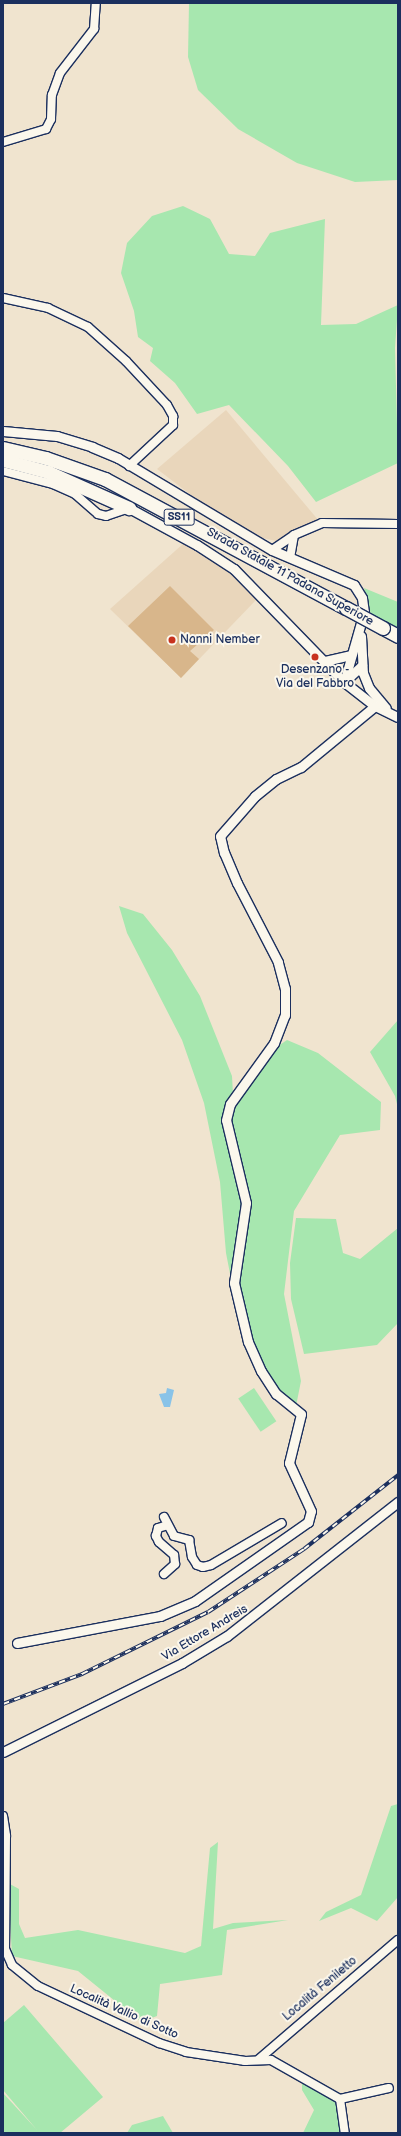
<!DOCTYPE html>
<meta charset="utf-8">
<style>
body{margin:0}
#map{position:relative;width:401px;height:2136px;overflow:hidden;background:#f0e4cf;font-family:"Balsamiq Sans",sans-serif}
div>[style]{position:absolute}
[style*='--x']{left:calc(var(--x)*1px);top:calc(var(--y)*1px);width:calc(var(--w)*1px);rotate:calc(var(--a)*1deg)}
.built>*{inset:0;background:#e9d6bb}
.green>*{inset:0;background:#a7e7af;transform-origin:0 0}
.water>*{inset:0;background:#89c3e8}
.building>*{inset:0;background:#d8b68b}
.roads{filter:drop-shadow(1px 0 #1b2f5e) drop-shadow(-1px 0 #1b2f5e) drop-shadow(0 1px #1b2f5e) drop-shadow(0 -1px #1b2f5e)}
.minor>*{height:8px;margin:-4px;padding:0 4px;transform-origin:4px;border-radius:4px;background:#fbf7ec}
.tertiary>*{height:9px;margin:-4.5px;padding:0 4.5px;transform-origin:4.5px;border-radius:4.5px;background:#fbf7ec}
.trunk>*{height:13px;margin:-6.5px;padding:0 6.5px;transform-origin:6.5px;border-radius:6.5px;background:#fbf7ec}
.rail>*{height:3.5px;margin-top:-1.75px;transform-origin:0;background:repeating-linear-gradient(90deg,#fbf7ec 0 6px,#1b2f5e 0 12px);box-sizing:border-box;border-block:1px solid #1b2f5e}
.bridges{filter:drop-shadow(1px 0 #1b2f5e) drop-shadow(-1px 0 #1b2f5e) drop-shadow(0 1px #1b2f5e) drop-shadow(0 -1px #1b2f5e)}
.trunk-bridge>*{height:13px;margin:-6.5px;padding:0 6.5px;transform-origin:6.5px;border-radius:6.5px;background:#fbf7ec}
.dots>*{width:11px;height:11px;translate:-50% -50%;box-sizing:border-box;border:2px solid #fbf7ec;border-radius:50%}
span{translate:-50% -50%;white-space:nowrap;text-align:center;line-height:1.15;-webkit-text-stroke:4px #fbf7ec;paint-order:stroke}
.shield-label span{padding:1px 3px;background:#fbf7ec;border:1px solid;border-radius:3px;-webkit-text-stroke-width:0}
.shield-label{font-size:11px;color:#1b2f5e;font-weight:700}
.street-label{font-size:12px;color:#1b2f5e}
.poi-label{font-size:12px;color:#1b2f5e}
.left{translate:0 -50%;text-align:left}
.frame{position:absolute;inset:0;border:4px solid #1b2f5e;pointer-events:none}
</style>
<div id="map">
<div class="built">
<div style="clip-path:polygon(226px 410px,319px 521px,276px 541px,241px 533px,157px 469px)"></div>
<div style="clip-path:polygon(184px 543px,230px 572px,257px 599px,181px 678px,110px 609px)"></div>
</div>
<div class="green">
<div style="clip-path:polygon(189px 3px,398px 3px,398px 180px,355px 182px,297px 163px,238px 129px,198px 90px,188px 57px)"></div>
<div style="clip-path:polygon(183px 206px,210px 219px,229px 254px,255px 256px,270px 233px,325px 219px,321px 325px,356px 324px,398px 305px,395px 348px,398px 463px,316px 502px,288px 466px,229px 405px,197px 414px,175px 383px,150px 361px,153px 348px,138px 337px,134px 311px,121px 273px,127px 243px,152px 216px)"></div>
<div style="clip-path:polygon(364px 588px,398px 602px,398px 630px,371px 615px)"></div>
<div style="clip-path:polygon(119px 906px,143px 914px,172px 950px,200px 996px,232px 1076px,233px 1094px,255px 1062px,287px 1040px,318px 1053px,381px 1102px,380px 1130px,340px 1135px,294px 1211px,284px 1294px,301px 1381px,295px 1411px,288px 1409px,241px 1330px,226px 1253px,220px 1182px,204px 1103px,182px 1040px,127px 933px)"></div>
<div style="clip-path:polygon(398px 1020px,398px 1108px,395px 1096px,370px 1052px)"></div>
<div style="clip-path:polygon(296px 1218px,336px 1219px,343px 1253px,360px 1259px,398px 1228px,398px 1323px,377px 1345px,304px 1354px,291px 1299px,290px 1263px)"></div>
<div style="left:254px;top:1388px;width:40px;height:19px;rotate:56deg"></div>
<div style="clip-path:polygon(398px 1804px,398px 1897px,377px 1921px,351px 1908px,319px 1921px,326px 1912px,361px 1895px,391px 1806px)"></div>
<div style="clip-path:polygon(218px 1842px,213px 1929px,233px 1923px,288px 1920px,227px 1930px,222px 1975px,160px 1984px,157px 2016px,141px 2022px,78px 1971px,12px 1956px,8px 1883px,19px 1889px,19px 1924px,25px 1938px,78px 1930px,185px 1953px,201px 1946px,210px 1848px)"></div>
<div style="clip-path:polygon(24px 2005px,103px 2097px,60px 2133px,3px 2133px,3px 2093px,37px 2130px,3px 2090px,3px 2023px)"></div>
<div style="clip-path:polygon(302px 2079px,339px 2100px,342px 2133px,303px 2133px,314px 2110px,302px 2090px)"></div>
<div style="clip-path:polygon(163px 2116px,173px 2133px,127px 2133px,132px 2125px)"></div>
</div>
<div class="water">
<div style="clip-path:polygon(167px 1388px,174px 1390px,170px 1407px,164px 1407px,159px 1394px,166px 1393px)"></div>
</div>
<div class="building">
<div style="clip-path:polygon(170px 586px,214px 630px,190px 651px,199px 659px,181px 678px,128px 626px)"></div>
</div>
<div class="roads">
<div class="minor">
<div style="--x:3;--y:142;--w:45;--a:-16.8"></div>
<div style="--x:46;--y:129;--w:11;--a:-63"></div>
<div style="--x:51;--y:119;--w:24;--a:-88"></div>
<div style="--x:52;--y:95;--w:23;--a:-70"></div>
<div style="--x:60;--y:73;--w:56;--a:-52.3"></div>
<div style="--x:94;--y:29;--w:26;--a:-86"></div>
<div style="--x:3;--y:298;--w:46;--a:12.5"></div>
<div style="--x:48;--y:308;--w:44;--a:25.4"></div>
<div style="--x:88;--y:327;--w:51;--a:41.8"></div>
<div style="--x:126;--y:361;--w:60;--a:47"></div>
<div style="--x:167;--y:405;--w:13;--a:61"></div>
<div style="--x:173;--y:416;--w:9;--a:90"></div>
<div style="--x:173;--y:425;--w:60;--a:137"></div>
<div style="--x:3;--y:471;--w:52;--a:14.6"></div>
<div style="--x:53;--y:484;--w:24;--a:24"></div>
<div style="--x:75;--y:494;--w:30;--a:41"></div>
<div style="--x:98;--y:514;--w:8;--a:14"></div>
<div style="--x:106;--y:516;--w:24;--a:-19"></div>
<div style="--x:272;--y:550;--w:27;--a:-34"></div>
<div style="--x:294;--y:535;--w:30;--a:-23"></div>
<div style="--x:322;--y:523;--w:76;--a:0.8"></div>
<div style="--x:290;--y:558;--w:23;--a:-80"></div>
<div style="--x:164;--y:1517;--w:21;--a:62"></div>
<div style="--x:174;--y:1536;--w:16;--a:15"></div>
<div style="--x:189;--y:1540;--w:17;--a:80"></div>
<div style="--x:192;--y:1557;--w:9;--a:58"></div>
<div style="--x:197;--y:1565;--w:6;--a:18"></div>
<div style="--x:203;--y:1567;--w:8;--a:-14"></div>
<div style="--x:211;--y:1565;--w:82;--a:-30.6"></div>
<div style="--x:164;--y:1574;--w:15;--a:-42"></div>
<div style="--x:175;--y:1564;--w:9;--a:-96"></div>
<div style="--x:174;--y:1555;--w:20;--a:-139"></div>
<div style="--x:159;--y:1542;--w:7;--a:-117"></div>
<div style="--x:156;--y:1536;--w:8;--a:-76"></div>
<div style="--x:158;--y:1528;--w:10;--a:-17"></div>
<div style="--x:3;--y:1816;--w:20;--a:81"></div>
<div style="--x:6;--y:1836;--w:113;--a:90.5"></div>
<div style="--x:5;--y:1949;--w:17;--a:66"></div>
<div style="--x:12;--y:1965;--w:33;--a:39"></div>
<div style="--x:38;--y:1986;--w:134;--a:25.2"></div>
<div style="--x:159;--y:2043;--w:28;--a:18"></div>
<div style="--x:186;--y:2052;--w:60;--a:8.7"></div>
<div style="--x:245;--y:2061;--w:26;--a:-2"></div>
<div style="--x:271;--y:2060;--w:79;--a:29.5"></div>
<div style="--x:340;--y:2099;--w:34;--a:82"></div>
<div style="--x:259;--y:2059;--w:183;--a:-40.6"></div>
<div style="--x:340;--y:2099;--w:50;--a:-12.7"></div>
</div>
<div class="tertiary">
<div style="--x:3;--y:431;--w:54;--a:5.3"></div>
<div style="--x:57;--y:436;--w:37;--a:17"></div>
<div style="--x:92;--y:447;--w:28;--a:23"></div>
<div style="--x:118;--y:458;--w:179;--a:30.9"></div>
<div style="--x:272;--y:550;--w:89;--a:23.1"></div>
<div style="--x:354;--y:585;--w:15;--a:58"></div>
<div style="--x:362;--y:598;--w:14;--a:82"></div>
<div style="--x:364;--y:612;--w:73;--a:105.9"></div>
<div style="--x:129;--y:508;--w:77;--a:28.6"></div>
<div style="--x:197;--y:545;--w:44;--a:33"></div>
<div style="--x:234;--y:569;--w:158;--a:45.8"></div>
<div style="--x:344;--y:682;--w:39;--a:38"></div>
<div style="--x:375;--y:706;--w:25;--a:26"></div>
<div style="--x:361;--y:636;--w:37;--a:87"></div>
<div style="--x:363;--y:673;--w:16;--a:68"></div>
<div style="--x:369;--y:688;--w:26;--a:50"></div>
<div style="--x:325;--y:661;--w:27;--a:-13"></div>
<div style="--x:344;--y:682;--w:25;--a:-43"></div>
<div style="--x:17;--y:1643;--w:146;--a:-10.7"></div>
<div style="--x:160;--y:1616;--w:38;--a:-23"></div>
<div style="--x:195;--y:1601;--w:138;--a:-35"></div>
<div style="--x:308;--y:1522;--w:11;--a:-75"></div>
<div style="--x:311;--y:1511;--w:53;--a:-114.6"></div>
<div style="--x:289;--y:1463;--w:50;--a:-76.2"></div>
<div style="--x:301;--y:1414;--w:32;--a:-141"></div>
<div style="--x:276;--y:1394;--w:27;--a:-123"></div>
<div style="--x:261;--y:1371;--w:32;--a:-114"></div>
<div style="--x:248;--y:1342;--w:61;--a:-103.3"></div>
<div style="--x:234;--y:1283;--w:81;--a:-81.5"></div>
<div style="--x:246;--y:1203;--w:85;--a:-103.5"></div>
<div style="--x:226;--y:1120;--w:16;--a:-76"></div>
<div style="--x:230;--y:1104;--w:75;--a:-54.2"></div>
<div style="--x:274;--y:1043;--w:30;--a:-69"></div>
<div style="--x:285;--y:1015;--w:26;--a:-90"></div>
<div style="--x:285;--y:989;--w:28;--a:-105"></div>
<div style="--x:278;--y:962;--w:89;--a:-117.4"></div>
<div style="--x:237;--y:883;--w:33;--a:-113"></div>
<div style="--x:224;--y:853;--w:17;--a:-103"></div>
<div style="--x:220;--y:836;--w:53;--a:-48.8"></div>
<div style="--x:255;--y:796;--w:27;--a:-39"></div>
<div style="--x:276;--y:779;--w:28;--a:-26"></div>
<div style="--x:301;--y:767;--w:96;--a:-39.5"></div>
<div style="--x:3;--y:1752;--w:200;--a:-26.4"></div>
<div style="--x:182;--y:1663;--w:52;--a:-31"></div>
<div style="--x:227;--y:1636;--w:217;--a:-38.1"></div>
</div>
<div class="trunk">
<div style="--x:3;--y:448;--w:44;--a:13.1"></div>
<div style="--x:46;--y:458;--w:63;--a:19.6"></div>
<div style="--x:105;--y:479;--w:273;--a:28.2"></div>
<div style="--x:3;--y:460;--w:47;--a:14.9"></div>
<div style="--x:48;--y:472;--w:89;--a:24"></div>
<div style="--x:383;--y:628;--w:17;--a:28"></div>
</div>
</div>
<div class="rail">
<div style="--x:3;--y:1704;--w:85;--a:-20.8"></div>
<div style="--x:82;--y:1674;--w:140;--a:-26.2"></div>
<div style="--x:208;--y:1612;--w:115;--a:-33.3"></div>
<div style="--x:304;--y:1549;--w:120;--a:-38.2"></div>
</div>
<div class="bridges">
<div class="trunk-bridge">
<div style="--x:346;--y:608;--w:42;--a:28.4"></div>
</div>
</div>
<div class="dots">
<div style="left:172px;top:640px;background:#c8321e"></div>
<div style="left:315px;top:657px;background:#c8321e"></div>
</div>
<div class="shield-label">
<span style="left:179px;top:517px">SS11</span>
</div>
<div class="street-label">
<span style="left:290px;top:577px;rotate:29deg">Strada Statale 11 Padana Superiore</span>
<span style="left:205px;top:1633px;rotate:-31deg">Via Ettore Andreis</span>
<span style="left:320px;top:1989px;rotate:-40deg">Località Feniletto</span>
<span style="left:124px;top:2012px;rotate:24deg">Località Vallio di Sotto</span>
</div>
<div class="poi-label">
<span class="left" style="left:180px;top:640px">Nanni Nember</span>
<span style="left:315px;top:677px">Desenzano -<br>Via del Fabbro</span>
</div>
<div class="frame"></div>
</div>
